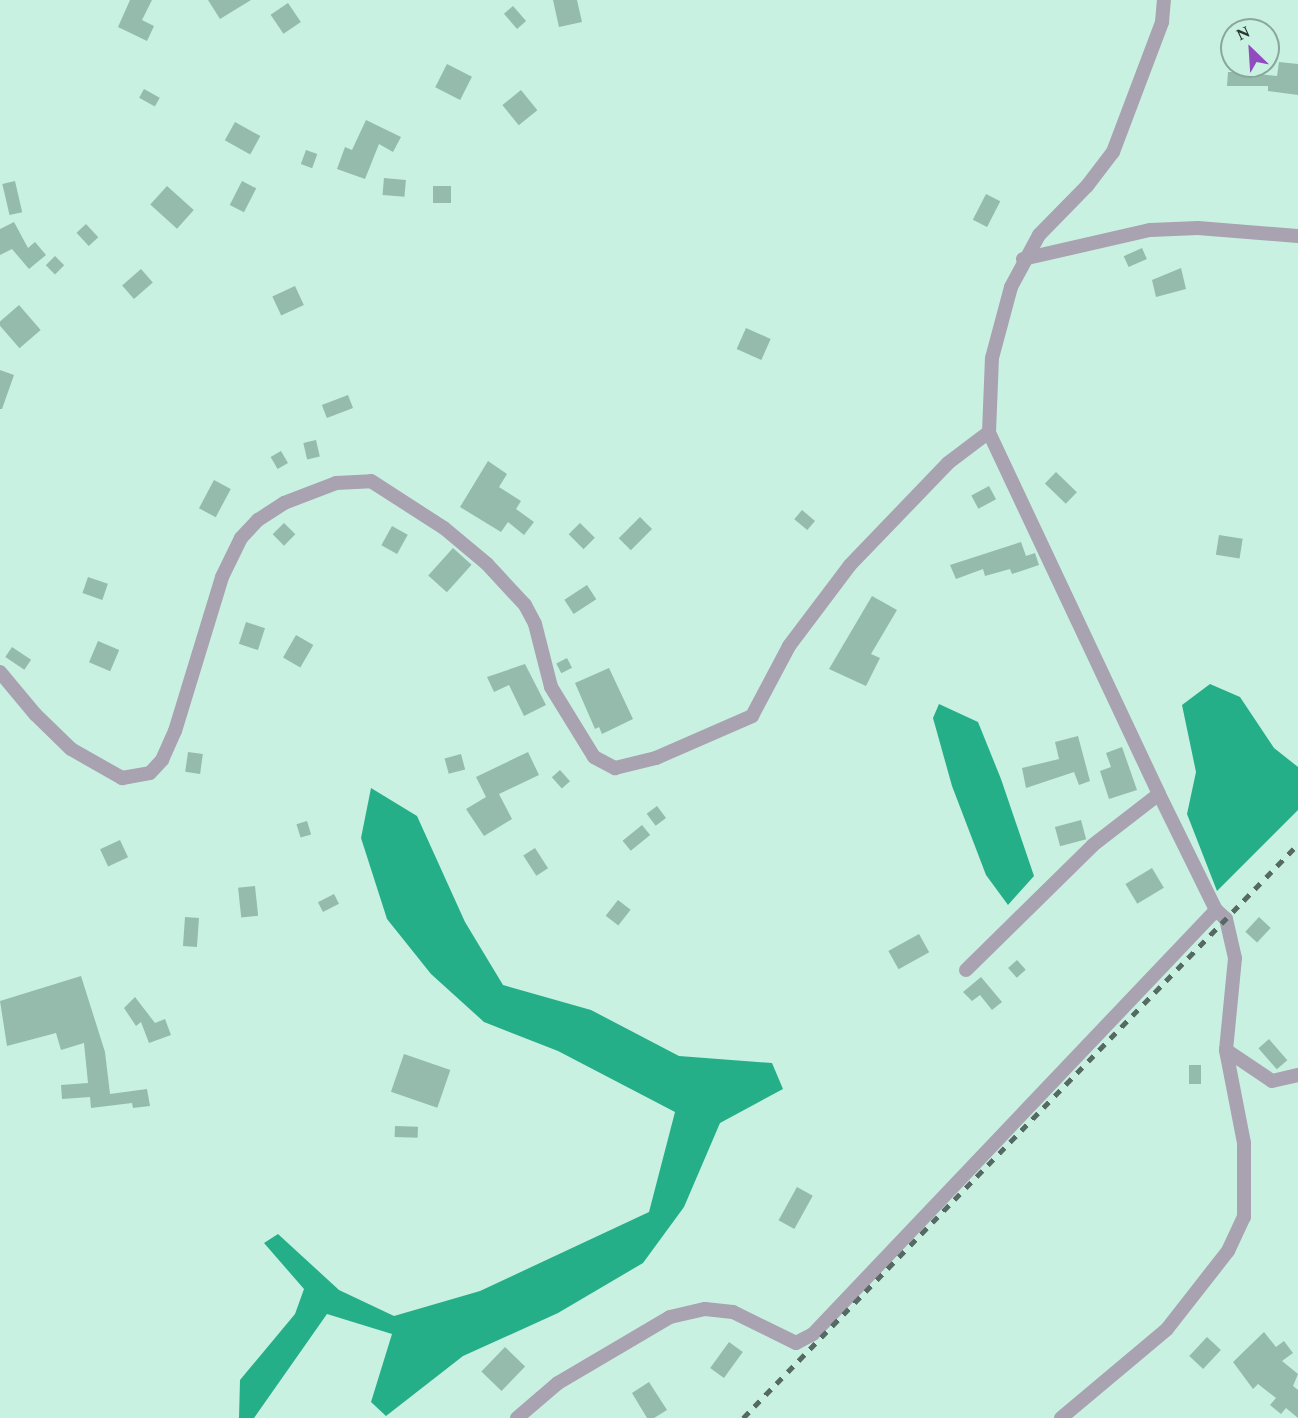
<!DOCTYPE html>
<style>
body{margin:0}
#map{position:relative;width:1298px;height:1418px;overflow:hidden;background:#c9f1e1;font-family:Spectral,serif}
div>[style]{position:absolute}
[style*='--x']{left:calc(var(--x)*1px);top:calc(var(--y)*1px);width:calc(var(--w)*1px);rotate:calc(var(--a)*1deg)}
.water>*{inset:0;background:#25af89}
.building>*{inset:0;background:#94bbac;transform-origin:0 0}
.minor>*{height:14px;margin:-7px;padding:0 7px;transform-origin:7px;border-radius:7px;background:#a9a2b0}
.rail>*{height:4.5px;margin-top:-2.25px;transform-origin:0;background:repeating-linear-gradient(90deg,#546a62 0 8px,transparent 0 16px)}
span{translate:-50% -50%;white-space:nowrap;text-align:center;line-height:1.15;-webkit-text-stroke:6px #c9f1e1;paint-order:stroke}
.north{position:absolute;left:1220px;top:18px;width:60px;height:60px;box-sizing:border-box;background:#c9f1e1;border:2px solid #89a79b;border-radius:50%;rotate:335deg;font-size:16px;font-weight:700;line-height:24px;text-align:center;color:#283832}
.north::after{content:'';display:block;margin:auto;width:21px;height:27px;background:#904bbf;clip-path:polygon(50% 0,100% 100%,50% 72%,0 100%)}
</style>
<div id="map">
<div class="water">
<div style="clip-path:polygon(1210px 684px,1240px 697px,1274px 748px,1298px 767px,1298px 810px,1217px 891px,1187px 814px,1196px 772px,1182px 705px)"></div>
<div style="clip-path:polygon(939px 704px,978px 722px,1001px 779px,1034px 876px,1008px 905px,986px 875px,952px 786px,933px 718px)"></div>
<div style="clip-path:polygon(371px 788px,417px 816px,465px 922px,503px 985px,591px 1010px,679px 1056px,772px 1063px,783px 1089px,720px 1123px,684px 1207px,643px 1263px,558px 1313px,463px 1356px,386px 1416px,371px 1402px,392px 1334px,327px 1314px,254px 1418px,239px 1418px,240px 1380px,295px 1314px,304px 1289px,264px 1243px,278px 1234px,339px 1290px,394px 1316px,480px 1291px,649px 1212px,675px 1112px,558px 1051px,484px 1022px,431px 974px,387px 919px,361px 838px)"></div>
</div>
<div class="building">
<div style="clip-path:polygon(130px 0,152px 0,142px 20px,154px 26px,147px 41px,118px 27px)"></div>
<div style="clip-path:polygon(208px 0,251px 0,220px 19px)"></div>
<div style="clip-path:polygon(553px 0,577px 0,582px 22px,559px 27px)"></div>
<div style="left:288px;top:3px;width:23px;height:21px;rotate:56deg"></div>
<div style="left:513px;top:6px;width:20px;height:12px;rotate:49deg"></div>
<div style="clip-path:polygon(1279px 62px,1298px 64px,1298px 95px,1268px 91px,1268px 86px,1227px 86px,1228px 72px,1233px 72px,1233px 66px,1251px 66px,1250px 73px,1277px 76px)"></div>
<div style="left:447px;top:64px;width:28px;height:26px;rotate:27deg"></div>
<div style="left:144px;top:89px;width:18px;height:10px;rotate:29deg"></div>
<div style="left:521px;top:90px;width:26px;height:24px;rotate:51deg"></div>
<div style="clip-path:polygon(366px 120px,401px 137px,393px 152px,379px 144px,365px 179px,337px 169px,345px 147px,352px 150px)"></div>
<div style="left:235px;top:122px;width:29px;height:21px;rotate:29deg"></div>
<div style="left:306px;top:150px;width:12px;height:15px;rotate:20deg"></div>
<div style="left:384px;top:178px;width:22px;height:17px;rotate:5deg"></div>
<div style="left:15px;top:181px;width:32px;height:13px;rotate:77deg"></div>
<div style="left:242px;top:181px;width:16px;height:27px;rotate:27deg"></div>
<div style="left:167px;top:186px;width:36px;height:25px;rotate:42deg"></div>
<div style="left:433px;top:186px;width:18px;height:17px"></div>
<div style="left:986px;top:194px;width:16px;height:29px;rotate:27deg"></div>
<div style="clip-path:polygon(14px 222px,28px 248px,35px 242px,46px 255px,29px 269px,12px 249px,0 255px,0 229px)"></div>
<div style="left:86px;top:224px;width:18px;height:13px;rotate:47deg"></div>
<div style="left:1142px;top:248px;width:12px;height:20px;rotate:66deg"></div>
<div style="left:55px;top:256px;width:13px;height:13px;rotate:45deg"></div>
<div style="clip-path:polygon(1181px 268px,1186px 289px,1156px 297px,1152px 280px)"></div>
<div style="left:141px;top:269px;width:18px;height:25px;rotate:49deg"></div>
<div style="left:295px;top:286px;width:21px;height:25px;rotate:65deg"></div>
<div style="left:19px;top:305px;width:33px;height:28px;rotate:49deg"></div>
<div style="left:746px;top:328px;width:27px;height:23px;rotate:24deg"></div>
<div style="clip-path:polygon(0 370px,14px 375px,2px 409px,0 409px)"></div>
<div style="left:348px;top:395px;width:14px;height:28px;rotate:69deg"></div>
<div style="left:316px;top:440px;width:17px;height:13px;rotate:77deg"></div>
<div style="left:281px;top:451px;width:14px;height:12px;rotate:60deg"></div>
<div style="clip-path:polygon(488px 461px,507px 474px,499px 487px,521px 501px,516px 509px,534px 522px,524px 535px,508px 522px,501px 532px,460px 507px)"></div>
<div style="left:1056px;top:472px;width:29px;height:16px;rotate:44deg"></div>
<div style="left:214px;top:480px;width:19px;height:32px;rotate:28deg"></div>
<div style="left:989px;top:486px;width:15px;height:20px;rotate:62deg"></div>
<div style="left:802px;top:510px;width:17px;height:12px;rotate:40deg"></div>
<div style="left:640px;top:517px;width:17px;height:30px;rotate:45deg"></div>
<div style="left:284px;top:523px;width:16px;height:16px;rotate:45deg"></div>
<div style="left:580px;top:523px;width:21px;height:16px;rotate:45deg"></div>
<div style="left:392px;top:526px;width:18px;height:22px;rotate:29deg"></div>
<div style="left:1219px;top:535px;width:24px;height:20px;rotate:9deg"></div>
<div style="clip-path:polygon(1021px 542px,1026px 556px,1035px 553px,1039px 565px,1012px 574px,1010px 569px,985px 576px,983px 569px,956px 579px,950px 565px)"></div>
<div style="left:453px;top:548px;width:25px;height:37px;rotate:42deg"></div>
<div style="left:88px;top:577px;width:21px;height:17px;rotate:19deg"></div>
<div style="left:587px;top:585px;width:17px;height:27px;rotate:57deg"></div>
<div style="clip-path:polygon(872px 596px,897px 610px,871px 654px,880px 658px,866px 686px,829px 669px)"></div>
<div style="left:246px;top:622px;width:20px;height:23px;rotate:18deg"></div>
<div style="left:296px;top:635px;width:20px;height:26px;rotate:30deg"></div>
<div style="left:98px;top:641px;width:23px;height:23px;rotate:23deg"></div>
<div style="left:12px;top:647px;width:23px;height:12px;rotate:34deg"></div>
<div style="left:567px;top:658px;width:11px;height:12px;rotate:63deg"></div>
<div style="clip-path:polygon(525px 664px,546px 705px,524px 716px,509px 685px,494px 692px,487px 677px)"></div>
<div style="clip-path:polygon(609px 668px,633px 719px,602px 734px,599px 727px,595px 729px,575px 683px)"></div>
<div style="clip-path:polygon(1078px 736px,1090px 781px,1079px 785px,1074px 772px,1026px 788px,1022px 768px,1059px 759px,1055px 742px)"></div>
<div style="clip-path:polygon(1122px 747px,1137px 790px,1109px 799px,1100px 771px,1111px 767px,1106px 753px)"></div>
<div style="left:188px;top:752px;width:15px;height:20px;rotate:8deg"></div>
<div style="clip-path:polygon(528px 752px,539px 775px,499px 794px,512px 819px,484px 836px,466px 809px,486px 797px,476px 777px)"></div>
<div style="left:461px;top:754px;width:16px;height:17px;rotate:75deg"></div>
<div style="left:560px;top:770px;width:15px;height:11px;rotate:48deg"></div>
<div style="left:657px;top:806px;width:15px;height:13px;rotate:53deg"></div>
<div style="left:1081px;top:820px;width:20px;height:27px;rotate:75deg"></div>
<div style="left:307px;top:821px;width:14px;height:11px;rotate:73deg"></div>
<div style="left:642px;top:825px;width:13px;height:25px;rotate:51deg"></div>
<div style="left:120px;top:840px;width:19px;height:22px;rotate:65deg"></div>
<div style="left:535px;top:848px;width:24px;height:14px;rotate:57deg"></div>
<div style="left:1152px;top:868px;width:23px;height:31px;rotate:59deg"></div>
<div style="left:255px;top:886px;width:30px;height:17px;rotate:84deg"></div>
<div style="left:334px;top:894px;width:11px;height:18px;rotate:63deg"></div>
<div style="left:618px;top:900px;width:16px;height:20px;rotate:38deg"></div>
<div style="left:185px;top:917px;width:14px;height:29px;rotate:4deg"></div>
<div style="left:1259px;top:917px;width:16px;height:20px;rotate:43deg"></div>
<div style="left:919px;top:934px;width:21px;height:35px;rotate:61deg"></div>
<div style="left:1017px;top:960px;width:13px;height:12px;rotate:48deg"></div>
<div style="clip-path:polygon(81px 976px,105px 1052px,110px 1094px,147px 1089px,150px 1106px,133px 1108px,132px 1103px,91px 1108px,90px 1097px,62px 1099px,61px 1085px,88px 1083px,84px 1043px,61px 1050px,56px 1033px,7px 1046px,0 1001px)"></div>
<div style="clip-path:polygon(981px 977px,1002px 1002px,992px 1010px,980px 995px,972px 1001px,963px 992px)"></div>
<div style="clip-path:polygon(135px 997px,155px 1023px,165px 1019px,171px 1035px,149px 1043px,141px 1022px,136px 1026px,124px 1008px)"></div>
<div style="left:1269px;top:1039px;width:28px;height:14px;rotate:49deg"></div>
<div style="left:404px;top:1054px;width:49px;height:40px;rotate:19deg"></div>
<div style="left:1189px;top:1065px;width:12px;height:19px"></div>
<div style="left:395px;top:1126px;width:23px;height:11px;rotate:2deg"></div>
<div style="left:797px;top:1187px;width:18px;height:38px;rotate:29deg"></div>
<div style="clip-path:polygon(1264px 1332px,1276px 1347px,1284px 1341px,1293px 1353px,1282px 1361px,1298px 1374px,1293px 1386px,1298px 1390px,1298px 1418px,1286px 1408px,1281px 1414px,1270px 1405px,1276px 1398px,1258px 1384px,1253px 1389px,1233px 1362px)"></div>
<div style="left:1207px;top:1337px;width:19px;height:26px;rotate:43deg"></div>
<div style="left:729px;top:1342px;width:17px;height:32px;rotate:36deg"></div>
<div style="left:505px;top:1347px;width:28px;height:34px;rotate:44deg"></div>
<div style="clip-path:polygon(649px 1382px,667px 1410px,654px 1418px,647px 1418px,632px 1393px)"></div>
</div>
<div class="minor">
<div style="--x:1023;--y:259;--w:130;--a:-12.9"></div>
<div style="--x:1150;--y:230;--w:48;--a:-2.4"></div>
<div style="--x:1198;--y:228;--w:100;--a:4.6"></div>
<div style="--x:0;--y:672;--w:55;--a:50.2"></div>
<div style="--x:35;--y:714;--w:50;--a:44.2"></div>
<div style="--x:71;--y:749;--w:59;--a:29.6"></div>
<div style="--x:122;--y:778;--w:28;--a:-10"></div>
<div style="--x:150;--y:773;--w:18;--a:-47"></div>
<div style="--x:162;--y:760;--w:32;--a:-66"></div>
<div style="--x:175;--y:731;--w:161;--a:-73"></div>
<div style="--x:222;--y:577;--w:43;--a:-64"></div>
<div style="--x:241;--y:538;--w:25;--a:-47"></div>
<div style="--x:258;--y:520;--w:31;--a:-33"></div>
<div style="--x:284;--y:503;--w:56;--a:-21"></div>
<div style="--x:336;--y:483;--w:35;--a:-3"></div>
<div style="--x:371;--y:481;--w:87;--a:32.8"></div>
<div style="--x:444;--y:528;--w:56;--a:39.9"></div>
<div style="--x:487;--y:564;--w:56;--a:47.2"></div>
<div style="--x:525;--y:605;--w:21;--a:62"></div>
<div style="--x:535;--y:624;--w:65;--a:75.7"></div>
<div style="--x:551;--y:687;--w:82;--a:58.4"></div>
<div style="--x:594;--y:757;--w:24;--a:28"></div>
<div style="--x:615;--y:768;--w:42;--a:-13.7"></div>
<div style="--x:656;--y:758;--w:105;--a:-23.6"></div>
<div style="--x:752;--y:716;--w:79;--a:-62.1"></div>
<div style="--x:789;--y:646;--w:101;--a:-53"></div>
<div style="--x:850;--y:565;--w:141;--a:-46.1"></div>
<div style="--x:948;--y:463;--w:51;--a:-37.1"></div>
<div style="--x:966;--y:970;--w:178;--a:-44.5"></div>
<div style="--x:1093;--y:845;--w:83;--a:-37.7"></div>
<div style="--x:1226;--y:1050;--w:55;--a:34"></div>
<div style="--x:1272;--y:1081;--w:27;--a:-13"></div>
<div style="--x:517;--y:1418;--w:54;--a:-40.5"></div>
<div style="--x:558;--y:1383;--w:130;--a:-30.5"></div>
<div style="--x:670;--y:1317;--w:36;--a:-13"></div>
<div style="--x:705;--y:1309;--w:28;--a:6"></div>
<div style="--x:733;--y:1312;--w:70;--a:26.2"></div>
<div style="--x:796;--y:1343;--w:19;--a:-28"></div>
<div style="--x:813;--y:1334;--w:585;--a:-46.45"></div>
<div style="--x:1061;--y:1418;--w:138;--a:-40"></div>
<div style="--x:1167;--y:1329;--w:99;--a:-52"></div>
<div style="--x:1228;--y:1251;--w:38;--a:-65"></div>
<div style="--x:1244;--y:1217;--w:74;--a:-90"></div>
<div style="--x:1244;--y:1143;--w:95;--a:-101"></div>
<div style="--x:1226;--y:1050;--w:92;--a:-84.4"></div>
<div style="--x:1235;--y:958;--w:40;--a:-103"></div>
<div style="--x:1226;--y:919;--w:13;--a:-138"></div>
<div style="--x:1216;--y:910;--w:129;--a:-116.2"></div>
<div style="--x:1159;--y:794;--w:400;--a:-115.2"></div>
<div style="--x:989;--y:432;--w:74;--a:-87.7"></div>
<div style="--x:992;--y:358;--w:73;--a:-75"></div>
<div style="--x:1011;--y:287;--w:59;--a:-61.7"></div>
<div style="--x:1039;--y:235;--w:69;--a:-45.6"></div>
<div style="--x:1087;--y:186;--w:43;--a:-52.6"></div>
<div style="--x:1113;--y:152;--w:139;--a:-69.3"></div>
<div style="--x:1162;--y:22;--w:22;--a:-85"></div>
</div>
<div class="rail">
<div style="--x:743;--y:1418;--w:798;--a:-45.96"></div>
</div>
<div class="north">N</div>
</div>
